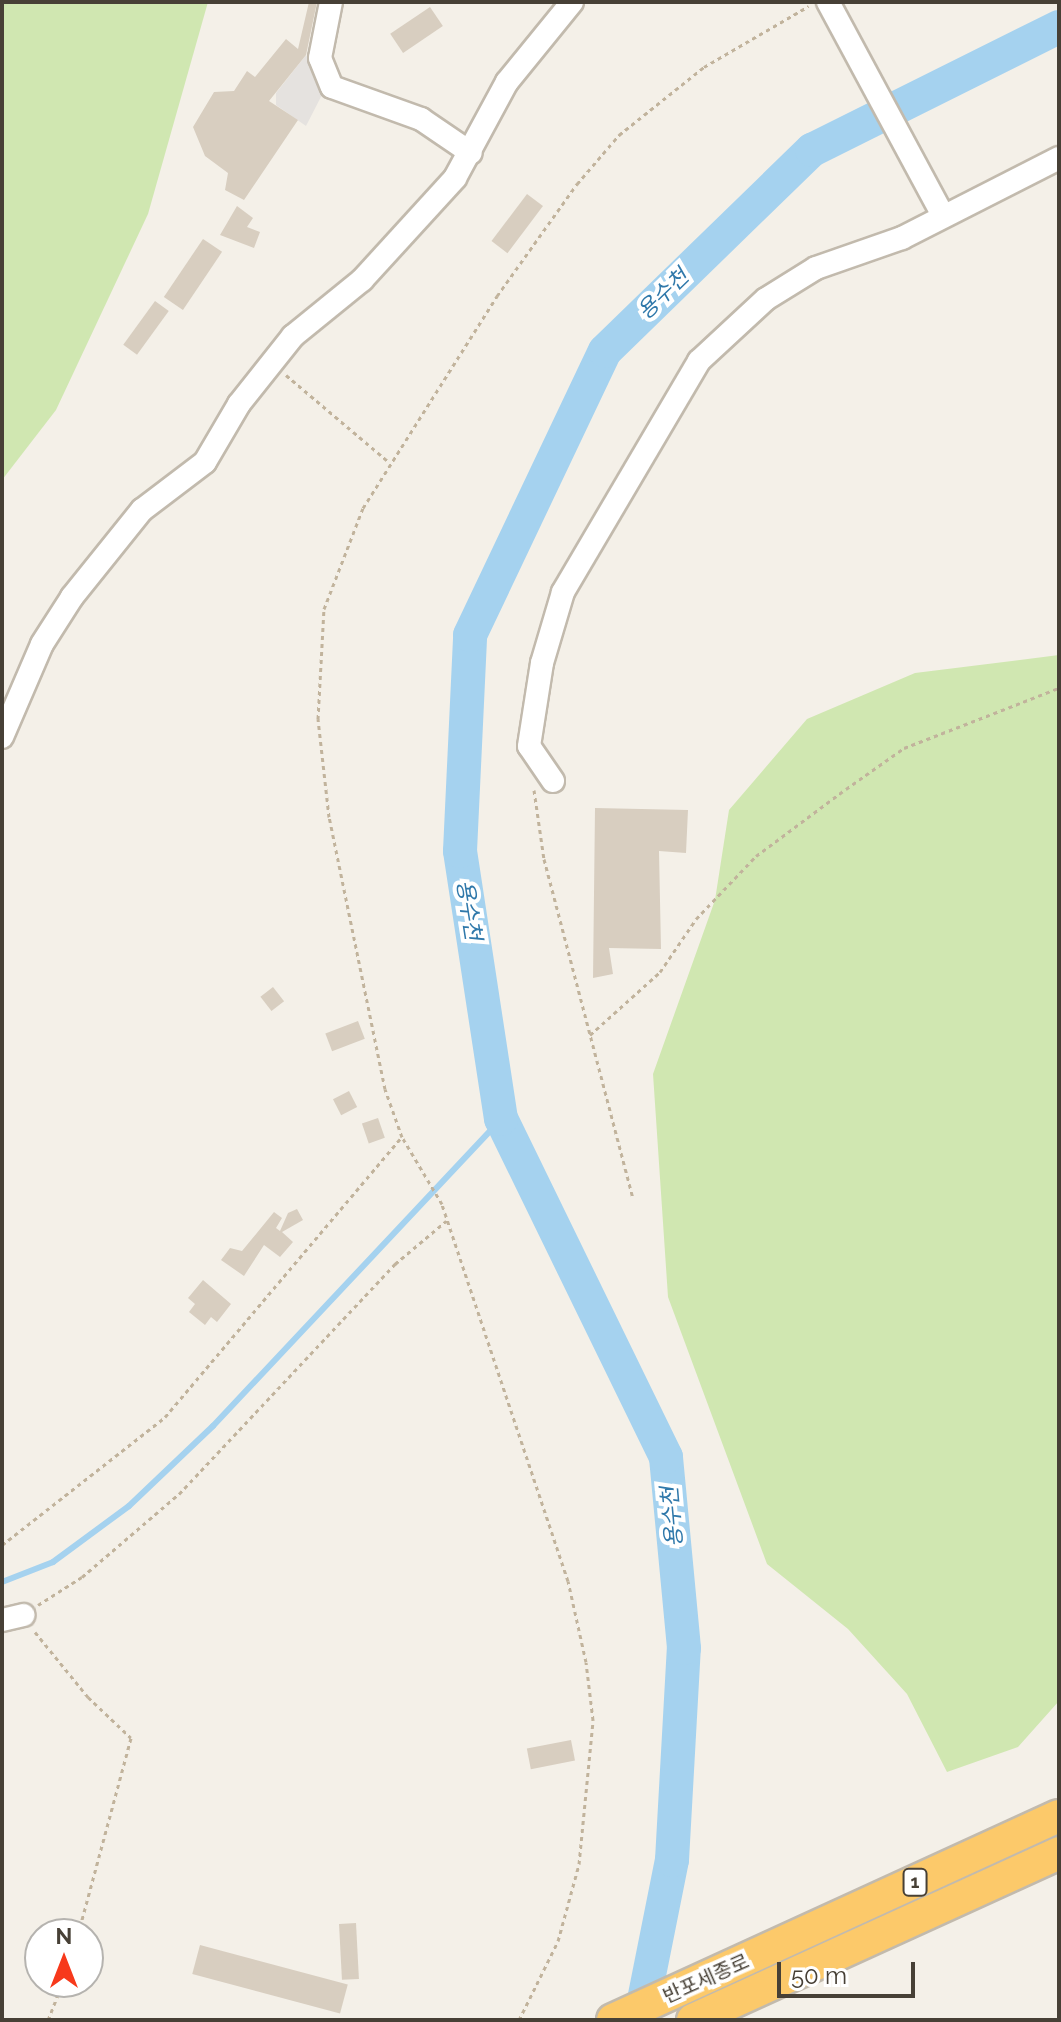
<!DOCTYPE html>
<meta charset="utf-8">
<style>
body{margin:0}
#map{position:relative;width:1061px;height:2022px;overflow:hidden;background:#f4f0e8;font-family:Raleway,"Noto Sans KR",sans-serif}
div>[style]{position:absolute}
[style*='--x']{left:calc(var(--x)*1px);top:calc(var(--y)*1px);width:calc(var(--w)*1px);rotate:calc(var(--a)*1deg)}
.green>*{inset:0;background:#d0e7b1}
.parking>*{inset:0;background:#e5e2df}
.stream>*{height:6px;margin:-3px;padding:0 3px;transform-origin:3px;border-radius:3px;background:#a5d2ef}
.river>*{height:34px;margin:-17px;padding:0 17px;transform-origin:17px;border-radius:17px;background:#a5d2ef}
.building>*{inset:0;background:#d8cec0;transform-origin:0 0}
.path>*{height:3px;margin-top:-1.5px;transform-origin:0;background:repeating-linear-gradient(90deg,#c1b39c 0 4px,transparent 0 8px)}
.roads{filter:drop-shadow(2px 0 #c2baad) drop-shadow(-2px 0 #c2baad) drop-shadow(0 2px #c2baad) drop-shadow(0 -2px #c2baad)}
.minor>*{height:22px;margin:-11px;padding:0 11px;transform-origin:11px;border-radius:11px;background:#fff}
.highway>*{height:32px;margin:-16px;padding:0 16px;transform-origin:16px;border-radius:16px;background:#fcc96a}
span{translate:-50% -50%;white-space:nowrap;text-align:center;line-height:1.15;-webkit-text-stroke:8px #fff;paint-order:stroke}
.shield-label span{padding:2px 6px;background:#fff;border:2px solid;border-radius:6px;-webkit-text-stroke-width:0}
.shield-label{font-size:18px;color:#474036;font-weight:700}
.street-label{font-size:20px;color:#474036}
.water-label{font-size:22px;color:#2f78aa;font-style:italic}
.frame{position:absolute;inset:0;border:4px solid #474036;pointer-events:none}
.north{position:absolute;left:24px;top:1918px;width:80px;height:80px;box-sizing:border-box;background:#fff;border:2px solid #b5b3af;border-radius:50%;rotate:0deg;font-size:22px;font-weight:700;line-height:32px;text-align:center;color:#474036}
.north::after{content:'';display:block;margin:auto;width:28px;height:36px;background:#f7391b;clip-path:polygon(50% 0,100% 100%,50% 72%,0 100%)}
.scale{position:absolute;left:777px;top:1962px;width:138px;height:36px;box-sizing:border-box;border:4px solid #474036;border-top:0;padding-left:10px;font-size:24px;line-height:28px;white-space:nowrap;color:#474036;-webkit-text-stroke:6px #fff;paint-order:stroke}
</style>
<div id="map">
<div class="green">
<div style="clip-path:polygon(2px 2px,208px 2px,148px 214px,56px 410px,2px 480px)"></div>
<div style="clip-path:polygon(1059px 655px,1059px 1701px,1018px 1747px,947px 1772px,907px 1694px,848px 1629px,767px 1564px,668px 1297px,653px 1074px,715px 900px,729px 810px,807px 719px,915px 673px)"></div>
</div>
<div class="parking">
<div style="clip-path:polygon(306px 55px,325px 89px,306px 126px,276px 105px,276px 93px)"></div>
</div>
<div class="stream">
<div style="--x:2;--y:1582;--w:55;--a:-21.4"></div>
<div style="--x:53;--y:1562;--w:94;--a:-36.4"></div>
<div style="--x:129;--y:1506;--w:116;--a:-43.6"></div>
<div style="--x:213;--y:1426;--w:421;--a:-46.8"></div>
</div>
<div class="river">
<div style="--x:640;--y:2020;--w:163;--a:-78.7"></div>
<div style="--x:672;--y:1860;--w:212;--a:-86.8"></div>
<div style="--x:684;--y:1648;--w:192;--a:-95.4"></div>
<div style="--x:666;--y:1457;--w:376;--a:-116"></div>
<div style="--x:501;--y:1119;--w:271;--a:-98.7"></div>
<div style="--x:460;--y:851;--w:216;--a:-87.3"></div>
<div style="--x:470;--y:635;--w:314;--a:-64.6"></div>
<div style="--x:605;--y:351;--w:289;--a:-44.2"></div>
<div style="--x:812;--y:150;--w:276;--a:-26.5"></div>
</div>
<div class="building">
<div style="clip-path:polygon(309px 2px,317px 2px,306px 55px,269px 101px,298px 120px,244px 200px,225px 190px,228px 173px,205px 156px,193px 127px,214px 92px,234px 91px,247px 71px,255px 77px,286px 39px,298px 49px)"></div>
<div style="left:430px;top:7px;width:23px;height:48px;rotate:56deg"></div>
<div style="left:527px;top:194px;width:20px;height:59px;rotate:37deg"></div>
<div style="clip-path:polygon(237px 206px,253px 218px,247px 227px,260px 232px,254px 248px,220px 235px)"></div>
<div style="left:203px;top:239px;width:23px;height:70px;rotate:34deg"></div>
<div style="left:155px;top:301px;width:17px;height:54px;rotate:36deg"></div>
<div style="clip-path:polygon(595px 808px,688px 810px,686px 853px,659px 851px,661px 949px,609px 948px,613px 974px,593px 978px)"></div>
<div style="left:273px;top:987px;width:18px;height:16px;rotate:52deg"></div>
<div style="left:358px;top:1021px;width:19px;height:35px;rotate:69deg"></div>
<div style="left:349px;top:1091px;width:18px;height:18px;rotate:63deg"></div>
<div style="left:378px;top:1118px;width:21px;height:17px;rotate:71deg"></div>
<div style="clip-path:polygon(297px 1209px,303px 1220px,282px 1232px,293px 1242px,280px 1257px,264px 1245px,244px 1276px,221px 1260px,230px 1248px,242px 1251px,274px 1212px,282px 1218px,276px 1228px,280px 1231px,288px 1213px)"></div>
<div style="clip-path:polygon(203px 1280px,231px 1304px,217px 1322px,211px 1317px,205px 1325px,189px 1312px,195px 1304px,188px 1298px)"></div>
<div style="left:571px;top:1740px;width:21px;height:45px;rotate:79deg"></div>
<div style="left:356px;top:1923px;width:56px;height:17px;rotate:87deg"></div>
<div style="left:200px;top:1945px;width:153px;height:30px;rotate:15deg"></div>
</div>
<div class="path">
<div style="--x:286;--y:375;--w:136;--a:40.2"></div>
<div style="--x:534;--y:790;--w:70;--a:81.8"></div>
<div style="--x:544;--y:859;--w:351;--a:75.3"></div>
<div style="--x:590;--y:1035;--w:94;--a:-42"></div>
<div style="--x:660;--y:972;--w:64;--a:-55.8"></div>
<div style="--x:696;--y:919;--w:87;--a:-46.4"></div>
<div style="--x:756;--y:856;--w:112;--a:-36.7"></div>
<div style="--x:846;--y:789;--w:71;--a:-35.3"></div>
<div style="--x:904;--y:748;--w:166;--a:-21.2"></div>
<div style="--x:2;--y:1545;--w:207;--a:-38.1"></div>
<div style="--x:165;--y:1417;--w:367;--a:-49.8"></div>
<div style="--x:38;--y:1605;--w:52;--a:-32.5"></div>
<div style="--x:82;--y:1577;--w:128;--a:-40.6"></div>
<div style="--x:179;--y:1494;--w:316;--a:-46.8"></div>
<div style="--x:395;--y:1264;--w:67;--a:-40.1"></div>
<div style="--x:35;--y:1632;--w:84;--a:50.8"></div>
<div style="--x:88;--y:1697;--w:59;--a:43.6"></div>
<div style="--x:131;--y:1738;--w:203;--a:105.1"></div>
<div style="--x:48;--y:2020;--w:41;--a:-68.5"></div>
<div style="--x:519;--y:2020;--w:88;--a:-63.7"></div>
<div style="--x:558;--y:1941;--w:80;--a:-74.7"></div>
<div style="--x:579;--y:1864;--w:145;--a:-84.4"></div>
<div style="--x:593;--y:1720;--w:58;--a:-96.9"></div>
<div style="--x:586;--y:1662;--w:83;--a:-102.5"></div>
<div style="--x:568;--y:1581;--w:397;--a:-108.5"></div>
<div style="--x:442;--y:1204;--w:78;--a:-120.8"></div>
<div style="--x:402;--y:1137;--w:51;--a:-109.5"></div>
<div style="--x:385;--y:1089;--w:278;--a:-101.6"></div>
<div style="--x:329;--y:817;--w:99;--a:-96.4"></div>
<div style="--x:318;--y:719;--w:110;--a:-86.9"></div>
<div style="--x:324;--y:609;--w:108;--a:-68.9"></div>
<div style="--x:363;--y:508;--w:251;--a:-57.7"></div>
<div style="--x:497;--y:296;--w:138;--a:-54.5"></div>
<div style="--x:577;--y:184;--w:65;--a:-49.4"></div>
<div style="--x:619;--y:135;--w:109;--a:-38.7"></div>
<div style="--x:704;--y:67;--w:121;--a:-30.2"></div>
</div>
<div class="roads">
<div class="minor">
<div style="--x:331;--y:2;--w:57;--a:101.1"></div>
<div style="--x:320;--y:58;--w:31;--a:68"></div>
<div style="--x:332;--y:87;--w:95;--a:19.8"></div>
<div style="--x:421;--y:119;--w:60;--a:34.2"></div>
<div style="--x:828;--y:2;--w:243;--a:61.7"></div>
<div style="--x:2;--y:737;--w:101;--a:-66.7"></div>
<div style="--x:42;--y:644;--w:56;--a:-57.4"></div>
<div style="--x:72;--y:597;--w:112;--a:-51.2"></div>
<div style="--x:142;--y:510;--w:79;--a:-37.3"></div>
<div style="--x:205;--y:462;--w:67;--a:-59.6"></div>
<div style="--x:239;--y:404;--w:87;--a:-51.5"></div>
<div style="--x:293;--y:336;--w:89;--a:-39.1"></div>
<div style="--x:362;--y:280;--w:138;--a:-47.6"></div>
<div style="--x:455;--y:178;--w:109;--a:-61.6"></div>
<div style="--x:507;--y:82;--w:103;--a:-50.9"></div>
<div style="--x:553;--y:781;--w:42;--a:-124.4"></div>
<div style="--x:529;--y:746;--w:84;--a:-81.1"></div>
<div style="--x:542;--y:663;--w:74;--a:-73.5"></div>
<div style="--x:563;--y:592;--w:268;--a:-59.5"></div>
<div style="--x:699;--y:361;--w:91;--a:-42.8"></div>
<div style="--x:766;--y:299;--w:59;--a:-31.8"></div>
<div style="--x:816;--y:268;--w:91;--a:-19.2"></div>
<div style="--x:902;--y:238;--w:176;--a:-27"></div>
<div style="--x:2;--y:1620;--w:22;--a:-13"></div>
</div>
<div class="highway">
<div style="--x:613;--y:2020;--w:490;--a:-24.6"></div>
<div style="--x:693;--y:2020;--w:402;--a:-24.5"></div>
</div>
</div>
<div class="shield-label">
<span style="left:915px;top:1882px">1</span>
</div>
<div class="street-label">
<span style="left:706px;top:1979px;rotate:-24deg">반포세종로</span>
</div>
<div class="water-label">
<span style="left:663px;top:294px;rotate:-44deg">용수천</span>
<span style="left:469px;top:910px;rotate:81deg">용수천</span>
<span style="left:672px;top:1517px;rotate:-95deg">용수천</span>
</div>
<div class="frame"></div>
<div class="north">N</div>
<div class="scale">50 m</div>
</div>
